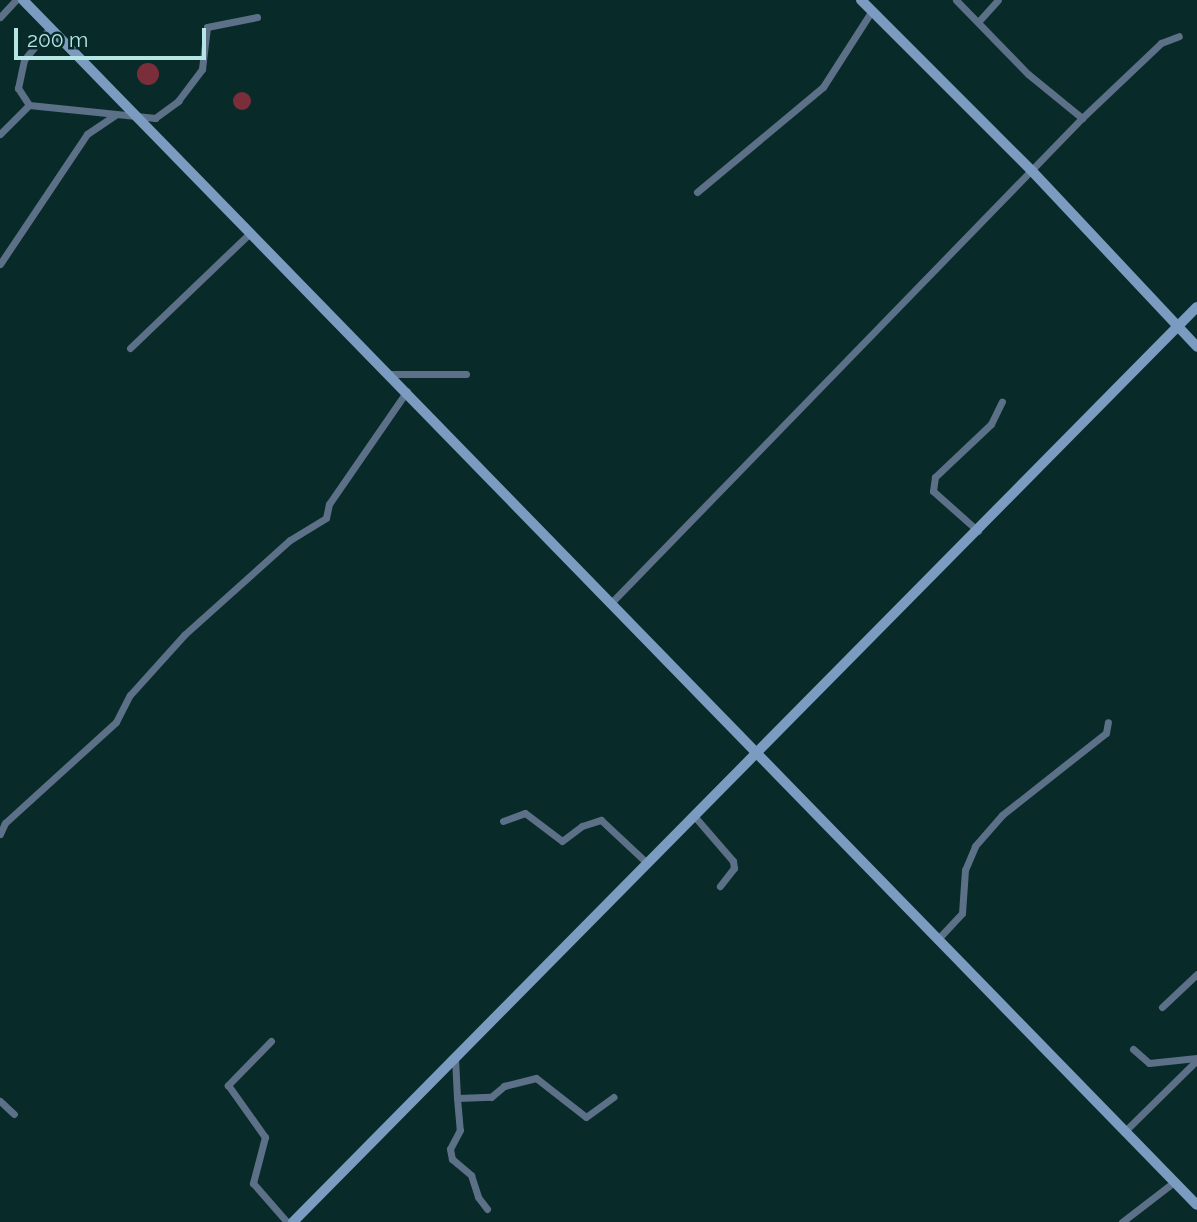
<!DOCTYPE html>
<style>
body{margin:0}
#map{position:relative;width:1197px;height:1222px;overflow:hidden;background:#082b2a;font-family:Raleway,sans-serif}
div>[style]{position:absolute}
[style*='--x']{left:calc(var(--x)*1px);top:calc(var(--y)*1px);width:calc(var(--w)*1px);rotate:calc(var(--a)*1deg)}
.green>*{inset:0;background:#7a2e3a}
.round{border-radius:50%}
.street>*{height:7px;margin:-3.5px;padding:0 3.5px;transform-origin:3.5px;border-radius:3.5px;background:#5c7088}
.secondary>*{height:10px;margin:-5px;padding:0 5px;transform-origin:5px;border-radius:5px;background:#7b9bc1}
span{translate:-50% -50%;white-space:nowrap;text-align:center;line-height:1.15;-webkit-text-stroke:5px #082b2a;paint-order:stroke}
.scale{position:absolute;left:14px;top:28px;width:192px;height:32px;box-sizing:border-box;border:4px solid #b6e6e4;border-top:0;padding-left:9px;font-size:21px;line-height:24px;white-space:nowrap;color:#b6e6e4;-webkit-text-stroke:5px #082b2a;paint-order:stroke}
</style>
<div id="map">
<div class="green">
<div class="round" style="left:137px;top:63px;width:22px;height:22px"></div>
<div class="round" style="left:233px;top:92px;width:18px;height:18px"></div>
</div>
<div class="street">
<div style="--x:956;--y:0;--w:103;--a:45.8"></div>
<div style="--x:1028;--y:74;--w:70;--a:39.2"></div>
<div style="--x:0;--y:17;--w:23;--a:-47"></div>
<div style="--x:979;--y:21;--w:28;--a:-48"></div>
<div style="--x:50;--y:28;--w:41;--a:129.1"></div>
<div style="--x:24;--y:60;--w:29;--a:102"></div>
<div style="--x:18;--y:88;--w:20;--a:57"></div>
<div style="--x:29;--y:105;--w:127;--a:5.9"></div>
<div style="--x:155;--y:118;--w:29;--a:-36"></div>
<div style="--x:178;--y:101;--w:40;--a:-53"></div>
<div style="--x:202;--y:69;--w:42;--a:-83.2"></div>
<div style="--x:207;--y:27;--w:51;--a:-11.3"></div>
<div style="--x:0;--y:134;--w:41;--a:-45"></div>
<div style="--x:697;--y:192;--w:164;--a:-39.8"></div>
<div style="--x:823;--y:87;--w:89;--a:-57.4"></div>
<div style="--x:0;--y:264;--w:156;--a:-56.2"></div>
<div style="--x:87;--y:134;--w:34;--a:-34"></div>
<div style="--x:130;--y:348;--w:163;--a:-43.8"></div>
<div style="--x:390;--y:374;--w:76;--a:0"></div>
<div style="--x:978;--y:531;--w:60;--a:-138.4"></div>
<div style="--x:933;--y:491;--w:14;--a:-82"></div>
<div style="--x:935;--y:477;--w:77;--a:-43.4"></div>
<div style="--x:991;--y:424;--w:25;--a:-64"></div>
<div style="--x:610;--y:604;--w:677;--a:-45.84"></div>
<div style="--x:1082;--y:118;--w:109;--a:-43.5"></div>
<div style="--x:1161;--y:43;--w:19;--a:-21"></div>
<div style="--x:695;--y:817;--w:58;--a:49.2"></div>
<div style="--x:733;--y:861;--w:7;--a:82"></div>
<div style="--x:734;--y:868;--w:23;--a:128"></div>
<div style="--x:503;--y:821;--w:23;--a:-20"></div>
<div style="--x:525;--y:813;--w:46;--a:37.1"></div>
<div style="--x:562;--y:841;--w:25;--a:-37"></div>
<div style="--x:582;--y:826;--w:20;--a:-18"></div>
<div style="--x:601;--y:820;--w:64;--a:43.1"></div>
<div style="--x:0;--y:834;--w:12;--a:-66"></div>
<div style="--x:5;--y:823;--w:150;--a:-42.3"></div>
<div style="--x:116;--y:722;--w:30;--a:-63"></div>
<div style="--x:130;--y:695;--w:81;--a:-48"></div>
<div style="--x:184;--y:635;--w:142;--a:-41.9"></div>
<div style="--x:290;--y:540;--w:42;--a:-31.4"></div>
<div style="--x:326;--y:518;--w:14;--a:-78"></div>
<div style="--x:329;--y:504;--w:137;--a:-55.4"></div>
<div style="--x:938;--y:939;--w:35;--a:-47"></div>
<div style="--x:962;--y:913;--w:43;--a:-86"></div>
<div style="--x:965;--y:870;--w:26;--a:-67"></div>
<div style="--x:975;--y:846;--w:41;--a:-48.9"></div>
<div style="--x:1002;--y:815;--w:132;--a:-38.3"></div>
<div style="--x:1106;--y:733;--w:11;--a:-80"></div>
<div style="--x:1162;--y:1007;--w:48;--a:-43.3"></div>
<div style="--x:271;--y:1041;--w:62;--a:134.3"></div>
<div style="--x:228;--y:1085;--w:64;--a:54.6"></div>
<div style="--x:265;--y:1137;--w:48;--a:104.6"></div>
<div style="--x:253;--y:1183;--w:52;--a:48.9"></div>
<div style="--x:1133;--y:1049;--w:21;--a:41"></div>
<div style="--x:1149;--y:1063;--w:48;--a:-5.9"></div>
<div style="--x:455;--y:1058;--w:40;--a:87.1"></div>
<div style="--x:457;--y:1098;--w:34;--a:-2"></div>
<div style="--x:491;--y:1097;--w:17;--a:-40"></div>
<div style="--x:504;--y:1086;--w:33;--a:-14"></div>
<div style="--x:536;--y:1078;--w:63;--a:38"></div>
<div style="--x:586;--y:1117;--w:34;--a:-36"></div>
<div style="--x:457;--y:1098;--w:32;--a:85"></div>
<div style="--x:460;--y:1130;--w:21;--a:118"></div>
<div style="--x:450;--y:1149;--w:10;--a:79"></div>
<div style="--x:452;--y:1159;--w:25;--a:40"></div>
<div style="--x:471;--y:1175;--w:23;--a:72"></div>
<div style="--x:478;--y:1197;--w:15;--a:53"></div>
<div style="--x:0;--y:1101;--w:19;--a:43"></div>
<div style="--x:1124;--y:1132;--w:103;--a:-44.6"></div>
<div style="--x:1122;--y:1222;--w:66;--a:-37.6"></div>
</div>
<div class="secondary">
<div style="--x:23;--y:0;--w:1682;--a:45.75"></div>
<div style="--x:861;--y:0;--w:242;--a:45"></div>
<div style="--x:1032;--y:171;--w:241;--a:46.8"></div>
<div style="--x:293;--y:1222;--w:1286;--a:-45.35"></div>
</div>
<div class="scale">200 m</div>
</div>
